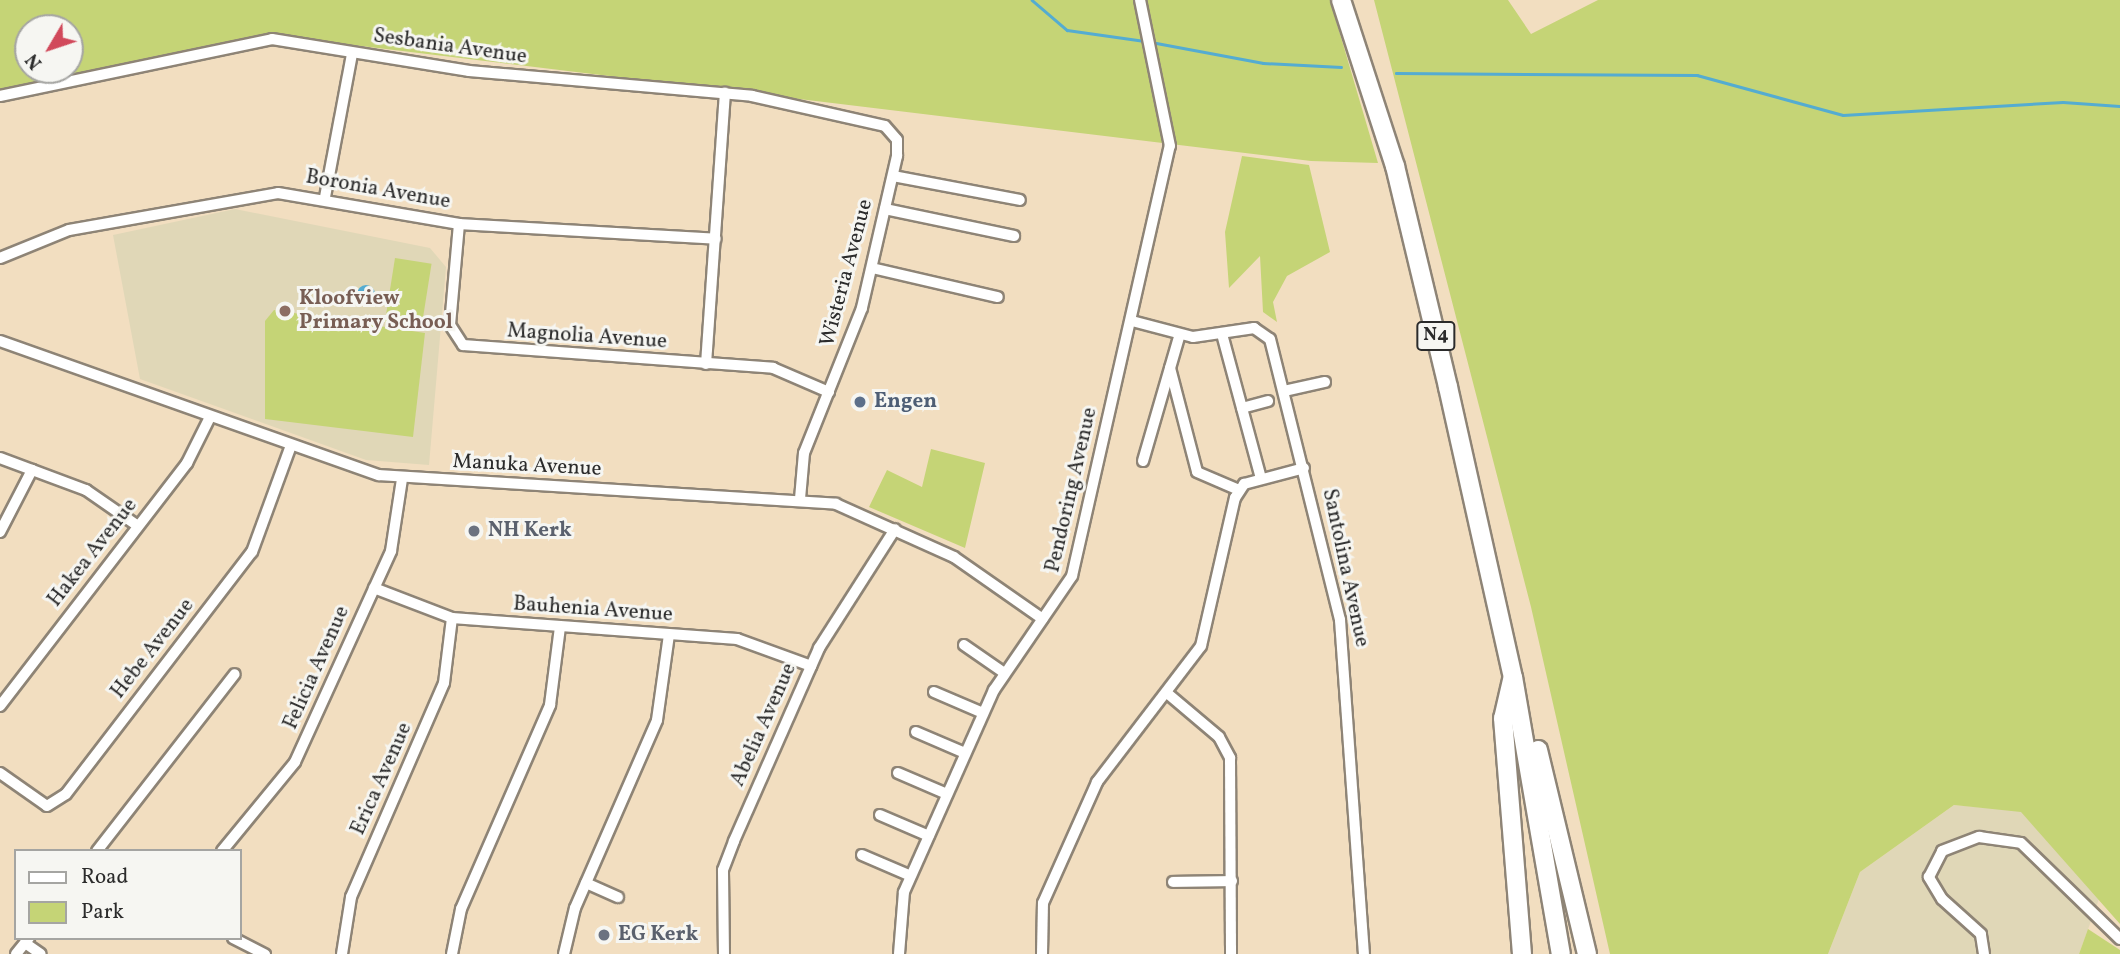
<!DOCTYPE html>
<style>
body{margin:0}
#map{position:relative;width:2120px;height:954px;overflow:hidden;background:#f2dec0;font-family:Vollkorn,serif}
div>[style]{position:absolute}
[style*='--x']{left:calc(var(--x)*1px);top:calc(var(--y)*1px);width:calc(var(--w)*1px);rotate:calc(var(--a)*1deg)}
.built>*{inset:0;background:#e0d7b7}
.green>*{inset:0;background:#c5d476;transform-origin:0 0}
.water>*{inset:0;background:#54acd1}
.round{border-radius:50%}
.stream>*{height:2.5px;margin:-1.25px;padding:0 1.25px;transform-origin:1.25px;border-radius:1.25px;background:#54acd1}
.roads{filter:drop-shadow(2px 0 #8e8476) drop-shadow(-2px 0 #8e8476) drop-shadow(0 2px #8e8476) drop-shadow(0 -2px #8e8476)}
.street>*{height:10px;margin:-5px;padding:0 5px;transform-origin:5px;border-radius:5px;background:#fff}
.highway>*{height:18px;margin:-9px;padding:0 9px;transform-origin:9px;border-radius:9px;background:#fff}
.dots>*{width:19px;height:19px;translate:-50% -50%;box-sizing:border-box;border:4px solid #f6f6f2;border-radius:50%}
span{translate:-50% -50%;white-space:nowrap;text-align:center;line-height:1.15;-webkit-text-stroke:6px #f6f6f2;paint-order:stroke}
.shield-label span{padding:2px 5px;background:#f6f6f2;border:2px solid;border-radius:5px;-webkit-text-stroke-width:0}
.shield-label{font-size:19px;color:#2b2b2b;font-weight:700}
.street-label{font-size:21px;color:#2b2b2b}
.education-label{font-size:21px;color:#785e54;font-weight:700}
.left{translate:0 -50%;text-align:left}
.service-label{font-size:21px;color:#4e5e75;font-weight:700}
.worship-label{font-size:21px;color:#5b616d;font-weight:700}
.legend{position:absolute;left:14px;top:849px;width:228px;height:91px;box-sizing:border-box;background:#f6f6f2;border:2px solid #a5a5a2;margin:0;padding:9px 12px;list-style:none;font-size:21px;color:#2b2b2b}
.legend li{display:flex;align-items:center;gap:14px;height:35px}
.legend b{width:35px;border:2px solid #a5a5a2}
.north{position:absolute;left:14px;top:14px;width:70px;height:70px;box-sizing:border-box;background:#f6f6f2;border:2px solid #a5a5a2;border-radius:50%;rotate:231deg;font-size:19px;font-weight:700;line-height:28px;text-align:center;color:#2b2b2b}
.north::after{content:'';display:block;margin:auto;width:24px;height:32px;background:#d1495b;clip-path:polygon(50% 0,100% 100%,50% 72%,0 100%)}
</style>
<div id="map">
<div class="built">
<div style="clip-path:polygon(235px 209px,430px 248px,446px 267px,429px 465px,366px 460px,140px 379px,113px 235px)"></div>
<div style="clip-path:polygon(1954px 805px,2021px 811px,2099px 899px,2079px 954px,1828px 954px,1860px 872px)"></div>
</div>
<div class="green">
<div style="clip-path:polygon(evenodd,0 0,1330px 0,1378px 163px,1311px 161px,270px 35px,0 92px,0 0,28px 28px,70px 28px,70px 70px,28px 70px,28px 28px)"></div>
<div style="clip-path:polygon(1374px 0,1508px 0,1531px 34px,1598px 0,2120px 0,2120px 924px,2021px 812px,1954px 805px,1860px 872px,1828px 954px,1610px 954px,1531px 607px)"></div>
<div style="clip-path:polygon(1242px 156px,1309px 165px,1330px 252px,1287px 276px,1273px 302px,1277px 322px,1263px 312px,1260px 256px,1229px 288px,1225px 232px)"></div>
<div style="left:395px;top:258px;width:37px;height:65px;rotate:9deg"></div>
<div style="clip-path:polygon(274px 310px,425px 333px,413px 437px,265px 419px,265px 321px)"></div>
<div style="clip-path:polygon(931px 449px,985px 463px,965px 548px,869px 507px,887px 470px,922px 487px)"></div>
<div style="clip-path:polygon(2088px 929px,2120px 950px,2120px 954px,2079px 954px)"></div>
</div>
<div class="water">
<div class="round" style="left:357px;top:285px;width:18px;height:18px"></div>
</div>
<div class="stream">
<div style="--x:1032;--y:0;--w:46;--a:40.6"></div>
<div style="--x:1067;--y:30;--w:78;--a:8.1"></div>
<div style="--x:1151;--y:42;--w:114;--a:10.6"></div>
<div style="--x:1263;--y:63;--w:78;--a:2.9"></div>
<div style="--x:1396;--y:73;--w:301;--a:0.4"></div>
<div style="--x:1697;--y:75;--w:151;--a:15.3"></div>
<div style="--x:1843;--y:115;--w:220;--a:-3.4"></div>
<div style="--x:2063;--y:102;--w:57;--a:4"></div>
</div>
<div class="roads">
<div class="street">
<div style="--x:0;--y:96;--w:278;--a:-11.8"></div>
<div style="--x:272;--y:39;--w:200;--a:9.2"></div>
<div style="--x:469;--y:71;--w:284;--a:5"></div>
<div style="--x:752;--y:96;--w:136;--a:12.7"></div>
<div style="--x:885;--y:126;--w:18;--a:49"></div>
<div style="--x:897;--y:140;--w:16;--a:90"></div>
<div style="--x:897;--y:156;--w:156;--a:103"></div>
<div style="--x:862;--y:308;--w:156;--a:111.8"></div>
<div style="--x:804;--y:453;--w:46;--a:95"></div>
<div style="--x:893;--y:176;--w:129;--a:10.7"></div>
<div style="--x:325;--y:197;--w:146;--a:-79.3"></div>
<div style="--x:885;--y:209;--w:132;--a:11.8"></div>
<div style="--x:459;--y:224;--w:101;--a:95.1"></div>
<div style="--x:450;--y:325;--w:24;--a:57"></div>
<div style="--x:463;--y:345;--w:311;--a:4.2"></div>
<div style="--x:773;--y:368;--w:61;--a:23.2"></div>
<div style="--x:0;--y:258;--w:74;--a:-22.1"></div>
<div style="--x:69;--y:230;--w:212;--a:-10"></div>
<div style="--x:278;--y:193;--w:184;--a:9.7"></div>
<div style="--x:459;--y:224;--w:257;--a:3.3"></div>
<div style="--x:872;--y:268;--w:129;--a:13"></div>
<div style="--x:1132;--y:321;--w:63;--a:14.7"></div>
<div style="--x:1193;--y:337;--w:62;--a:-8.4"></div>
<div style="--x:1254;--y:328;--w:19;--a:35"></div>
<div style="--x:1270;--y:339;--w:290;--a:76"></div>
<div style="--x:1340;--y:620;--w:335;--a:85.9"></div>
<div style="--x:1222;--y:334;--w:150;--a:74.9"></div>
<div style="--x:0;--y:341;--w:402;--a:19.5"></div>
<div style="--x:379;--y:475;--w:458;--a:3.6"></div>
<div style="--x:836;--y:504;--w:129;--a:24.2"></div>
<div style="--x:954;--y:557;--w:108;--a:34.9"></div>
<div style="--x:706;--y:364;--w:272;--a:-86"></div>
<div style="--x:1170;--y:368;--w:107;--a:75.4"></div>
<div style="--x:1197;--y:472;--w:46;--a:23.2"></div>
<div style="--x:1284;--y:391;--w:42;--a:-12.4"></div>
<div style="--x:1242;--y:408;--w:27;--a:-15"></div>
<div style="--x:0;--y:458;--w:92;--a:20.4"></div>
<div style="--x:86;--y:490;--w:63;--a:34.7"></div>
<div style="--x:1143;--y:461;--w:132;--a:-73.8"></div>
<div style="--x:0;--y:532;--w:70;--a:-62.7"></div>
<div style="--x:374;--y:588;--w:84;--a:21"></div>
<div style="--x:452;--y:618;--w:286;--a:4.2"></div>
<div style="--x:737;--y:639;--w:79;--a:20"></div>
<div style="--x:964;--y:645;--w:47;--a:34.7"></div>
<div style="--x:934;--y:692;--w:53;--a:23.2"></div>
<div style="--x:1167;--y:693;--w:68;--a:40.2"></div>
<div style="--x:1219;--y:737;--w:24;--a:62"></div>
<div style="--x:1230;--y:758;--w:196;--a:89.7"></div>
<div style="--x:0;--y:706;--w:307;--a:-52.4"></div>
<div style="--x:187;--y:463;--w:49;--a:-63.4"></div>
<div style="--x:916;--y:732;--w:53;--a:23.2"></div>
<div style="--x:0;--y:773;--w:57;--a:35.1"></div>
<div style="--x:47;--y:806;--w:22;--a:-32"></div>
<div style="--x:66;--y:794;--w:305;--a:-52.5"></div>
<div style="--x:252;--y:552;--w:111;--a:-69.9"></div>
<div style="--x:898;--y:773;--w:53;--a:23.2"></div>
<div style="--x:880;--y:815;--w:53;--a:23.2"></div>
<div style="--x:97;--y:851;--w:224;--a:-52.1"></div>
<div style="--x:222;--y:851;--w:115;--a:-50.6"></div>
<div style="--x:295;--y:762;--w:232;--a:-65.5"></div>
<div style="--x:391;--y:551;--w:73;--a:-81.3"></div>
<div style="--x:862;--y:855;--w:53;--a:23.2"></div>
<div style="--x:1173;--y:882;--w:59;--a:-1"></div>
<div style="--x:586;--y:883;--w:35;--a:24"></div>
<div style="--x:233;--y:938;--w:36;--a:27"></div>
<div style="--x:25;--y:943;--w:19;--a:35"></div>
<div style="--x:16;--y:954;--w:21;--a:-51"></div>
<div style="--x:342;--y:954;--w:58;--a:-81"></div>
<div style="--x:351;--y:897;--w:233;--a:-66.5"></div>
<div style="--x:444;--y:683;--w:65;--a:-83"></div>
<div style="--x:452;--y:954;--w:46;--a:-78.7"></div>
<div style="--x:461;--y:909;--w:223;--a:-66.4"></div>
<div style="--x:550;--y:705;--w:79;--a:-82.7"></div>
<div style="--x:564;--y:954;--w:47;--a:-76.6"></div>
<div style="--x:575;--y:908;--w:205;--a:-66.4"></div>
<div style="--x:657;--y:720;--w:86;--a:-82"></div>
<div style="--x:724;--y:954;--w:84;--a:-90.7"></div>
<div style="--x:723;--y:870;--w:31;--a:-69"></div>
<div style="--x:734;--y:841;--w:211;--a:-66.2"></div>
<div style="--x:819;--y:648;--w:141;--a:-57.4"></div>
<div style="--x:899;--y:954;--w:62;--a:-85.4"></div>
<div style="--x:904;--y:892;--w:221;--a:-66"></div>
<div style="--x:994;--y:690;--w:138;--a:-55.6"></div>
<div style="--x:1072;--y:576;--w:441;--a:-77.2"></div>
<div style="--x:1170;--y:146;--w:149;--a:-101.6"></div>
<div style="--x:1042;--y:954;--w:51;--a:-88.9"></div>
<div style="--x:1043;--y:903;--w:133;--a:-65.9"></div>
<div style="--x:1097;--y:782;--w:171;--a:-52.6"></div>
<div style="--x:1201;--y:646;--w:152;--a:-77.1"></div>
<div style="--x:1235;--y:498;--w:17;--a:-57"></div>
<div style="--x:1244;--y:484;--w:62;--a:-14.9"></div>
<div style="--x:1984;--y:954;--w:20;--a:-99"></div>
<div style="--x:1981;--y:934;--w:52;--a:-138.1"></div>
<div style="--x:1942;--y:899;--w:26;--a:-121"></div>
<div style="--x:1929;--y:877;--w:29;--a:-63"></div>
<div style="--x:1942;--y:851;--w:40;--a:-21"></div>
<div style="--x:1979;--y:837;--w:42;--a:8.1"></div>
<div style="--x:2021;--y:843;--w:138;--a:44.1"></div>
</div>
<div class="highway">
<div style="--x:1341;--y:0;--w:175;--a:72"></div>
<div style="--x:1395;--y:166;--w:227;--a:76.5"></div>
<div style="--x:1448;--y:387;--w:297;--a:77.4"></div>
<div style="--x:1513;--y:677;--w:281;--a:80.2"></div>
<div style="--x:1512;--y:680;--w:39;--a:103"></div>
<div style="--x:1503;--y:718;--w:237;--a:85.4"></div>
<div style="--x:1538;--y:750;--w:210;--a:76.5"></div>
</div>
</div>
<div class="dots">
<div style="left:285px;top:311px;background:#8d6e63"></div>
<div style="left:860px;top:402px;background:#5c6f8a"></div>
<div style="left:474px;top:531px;background:#6b7280"></div>
<div style="left:604px;top:935px;background:#6b7280"></div>
</div>
<div class="shield-label">
<span style="left:1436px;top:336px">N4</span>
</div>
<div class="street-label">
<span style="left:450px;top:47px;rotate:8deg">Sesbania Avenue</span>
<span style="left:378px;top:190px;rotate:10deg">Boronia Avenue</span>
<span style="left:847px;top:273px;rotate:-75deg">Wisteria Avenue</span>
<span style="left:587px;top:337px;rotate:4deg">Magnolia Avenue</span>
<span style="left:527px;top:466px;rotate:3deg">Manuka Avenue</span>
<span style="left:1072px;top:490px;rotate:-77deg">Pendoring Avenue</span>
<span style="left:93px;top:553px;rotate:-52deg">Hakea Avenue</span>
<span style="left:1345px;top:568px;rotate:78deg">Santolina Avenue</span>
<span style="left:593px;top:610px;rotate:4deg">Bauhenia Avenue</span>
<span style="left:153px;top:649px;rotate:-52deg">Hebe Avenue</span>
<span style="left:317px;top:668px;rotate:-66deg">Felicia Avenue</span>
<span style="left:764px;top:725px;rotate:-66deg">Abelia Avenue</span>
<span style="left:382px;top:779px;rotate:-66deg">Erica Avenue</span>
</div>
<div class="education-label">
<span class="left" style="left:299px;top:311px">Kloofview<br>Primary School</span>
</div>
<div class="service-label">
<span class="left" style="left:874px;top:402px">Engen</span>
</div>
<div class="worship-label">
<span class="left" style="left:488px;top:531px">NH Kerk</span>
<span class="left" style="left:618px;top:935px">EG Kerk</span>
</div>
<ul class="legend">
<li><b style="height:9px;background:#fff"></b>Road</li>
<li><b style="height:19px;background:#c5d476"></b>Park</li>
</ul>
<div class="north">N</div>
</div>
